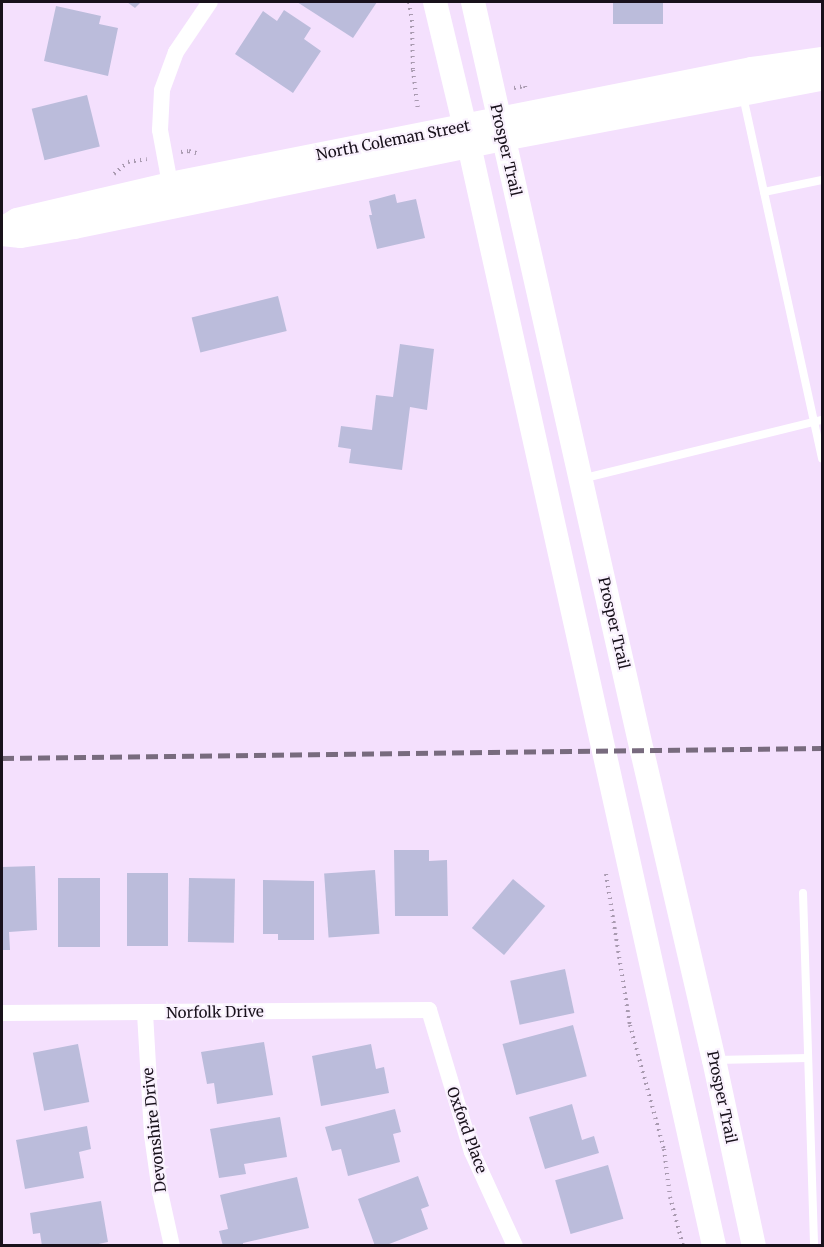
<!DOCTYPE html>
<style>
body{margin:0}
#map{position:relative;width:824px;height:1247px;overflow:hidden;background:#f4e0fd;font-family:Merriweather,serif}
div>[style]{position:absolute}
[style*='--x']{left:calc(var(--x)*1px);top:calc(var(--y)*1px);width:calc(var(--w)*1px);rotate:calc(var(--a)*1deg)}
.building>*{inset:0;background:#bbbcdb;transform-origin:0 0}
.path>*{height:4px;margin-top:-2px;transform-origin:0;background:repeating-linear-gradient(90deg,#a99ab0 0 1.5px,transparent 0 6px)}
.lane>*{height:8px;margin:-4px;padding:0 4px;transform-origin:4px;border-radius:4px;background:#fff}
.street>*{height:16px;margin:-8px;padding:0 8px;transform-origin:8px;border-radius:8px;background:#fff}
.secondary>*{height:24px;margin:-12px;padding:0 12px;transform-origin:12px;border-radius:12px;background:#fff}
.rail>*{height:4.5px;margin-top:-2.25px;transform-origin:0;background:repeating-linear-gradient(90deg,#786b7e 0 12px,transparent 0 18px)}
span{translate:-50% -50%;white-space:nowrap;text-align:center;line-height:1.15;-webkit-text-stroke:4.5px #faf2fe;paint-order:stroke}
.street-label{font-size:15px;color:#18111b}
.frame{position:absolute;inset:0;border:3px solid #18111b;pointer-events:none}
</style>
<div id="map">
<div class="building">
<div style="clip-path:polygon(127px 2px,141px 2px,135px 8px)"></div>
<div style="clip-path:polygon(297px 2px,377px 2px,353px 38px)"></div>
<div style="left:613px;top:2px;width:50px;height:22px"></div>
<div style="clip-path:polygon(56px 6px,101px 16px,99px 24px,118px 28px,108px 76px,44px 61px)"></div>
<div style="clip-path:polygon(284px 10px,311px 28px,304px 39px,321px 51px,293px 93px,235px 54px,263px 11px,277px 21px)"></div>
<div style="left:87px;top:95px;width:53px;height:57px;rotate:76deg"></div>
<div style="clip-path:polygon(395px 194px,397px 203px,416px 199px,425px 238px,377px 249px,369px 215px,372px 215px,369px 201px)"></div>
<div style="left:278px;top:296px;width:36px;height:89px;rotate:76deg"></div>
<div style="clip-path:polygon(400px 344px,434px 349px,427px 410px,410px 407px,402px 470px,349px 463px,351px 449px,338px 447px,341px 426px,372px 430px,376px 395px,393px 397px)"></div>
<div style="clip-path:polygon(394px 850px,429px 850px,429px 861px,447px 860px,448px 916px,395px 916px)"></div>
<div style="clip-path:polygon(35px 866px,37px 930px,9px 932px,10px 950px,2px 950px,2px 867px)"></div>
<div style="left:375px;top:870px;width:64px;height:51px;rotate:86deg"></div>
<div style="left:127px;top:873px;width:41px;height:73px"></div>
<div style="left:58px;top:878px;width:42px;height:69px"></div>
<div style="left:189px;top:878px;width:46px;height:64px;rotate:1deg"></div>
<div style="left:513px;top:879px;width:42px;height:64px;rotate:40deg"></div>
<div style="clip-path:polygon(263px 880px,314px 881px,314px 940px,278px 940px,278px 934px,263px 934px)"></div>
<div style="left:565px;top:969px;width:45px;height:56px;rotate:78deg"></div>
<div style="left:573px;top:1025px;width:53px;height:73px;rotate:75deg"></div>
<div style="clip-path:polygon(264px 1042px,273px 1095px,217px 1104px,214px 1083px,207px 1084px,201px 1052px)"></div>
<div style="left:78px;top:1044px;width:59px;height:46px;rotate:79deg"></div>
<div style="clip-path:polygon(371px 1044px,376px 1069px,384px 1067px,389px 1093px,321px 1106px,312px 1056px)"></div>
<div style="clip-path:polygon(572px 1104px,582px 1140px,594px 1136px,599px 1153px,545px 1169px,529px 1117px)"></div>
<div style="clip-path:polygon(395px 1109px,401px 1132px,393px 1134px,400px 1162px,348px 1176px,341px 1149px,332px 1151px,325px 1127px)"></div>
<div style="clip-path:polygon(280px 1117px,287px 1157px,244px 1164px,246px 1174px,219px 1178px,210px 1129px)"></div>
<div style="clip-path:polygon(87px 1126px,91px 1149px,79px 1152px,84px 1178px,25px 1189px,16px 1140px)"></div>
<div style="left:608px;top:1165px;width:56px;height:55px;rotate:74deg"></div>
<div style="clip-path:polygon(418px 1176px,429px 1206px,421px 1209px,428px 1229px,384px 1246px,375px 1246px,358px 1199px)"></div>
<div style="clip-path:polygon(297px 1177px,309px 1228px,243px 1243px,243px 1246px,223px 1246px,219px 1231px,228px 1229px,220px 1195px)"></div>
<div style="clip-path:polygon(101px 1201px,108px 1242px,89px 1246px,42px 1246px,40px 1233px,33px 1234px,30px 1213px)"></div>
</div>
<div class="path">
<div style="--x:409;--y:2;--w:18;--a:81"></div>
<div style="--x:412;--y:20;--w:50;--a:88.9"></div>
<div style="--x:413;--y:70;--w:41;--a:83"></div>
<div style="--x:514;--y:88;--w:11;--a:-10"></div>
<div style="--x:525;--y:86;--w:5;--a:79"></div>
<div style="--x:181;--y:152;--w:8;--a:-7"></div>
<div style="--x:189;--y:151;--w:11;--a:15"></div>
<div style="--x:114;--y:174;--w:18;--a:-41"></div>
<div style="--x:128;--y:162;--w:19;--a:-9"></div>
<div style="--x:606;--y:874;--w:153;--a:81"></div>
<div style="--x:630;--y:1025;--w:129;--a:74.7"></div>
<div style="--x:664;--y:1149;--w:48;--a:82.9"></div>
<div style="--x:670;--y:1197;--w:51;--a:75.1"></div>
</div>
<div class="lane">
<div style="--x:743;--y:96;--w:371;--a:77.7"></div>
<div style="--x:764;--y:192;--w:59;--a:-11.7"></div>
<div style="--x:581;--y:479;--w:248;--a:-13.8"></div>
<div style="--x:803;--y:893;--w:353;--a:88.2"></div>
<div style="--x:715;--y:1060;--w:93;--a:-1.2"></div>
</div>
<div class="street">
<div style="--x:170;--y:184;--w:55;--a:-100.5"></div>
<div style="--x:160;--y:130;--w:40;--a:-87.1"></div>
<div style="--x:162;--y:90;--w:40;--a:-69.8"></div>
<div style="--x:176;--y:52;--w:60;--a:-55.8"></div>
<div style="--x:2;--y:1013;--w:427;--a:-0.4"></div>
<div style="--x:429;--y:1010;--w:148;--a:73.2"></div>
<div style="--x:472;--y:1152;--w:103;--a:65.4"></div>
<div style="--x:145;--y:1013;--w:122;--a:86.7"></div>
<div style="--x:152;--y:1135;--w:58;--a:82"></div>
<div style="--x:160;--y:1192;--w:55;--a:77.5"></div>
</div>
<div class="secondary">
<div style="--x:435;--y:2;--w:129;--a:76.5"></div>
<div style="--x:465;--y:127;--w:1146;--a:77.45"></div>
<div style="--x:473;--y:2;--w:768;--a:77.29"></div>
<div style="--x:642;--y:751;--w:317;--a:76.9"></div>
<div style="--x:714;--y:1060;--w:190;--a:77.9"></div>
<div style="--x:2;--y:229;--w:17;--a:-31"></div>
<div style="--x:17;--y:220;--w:157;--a:-13.2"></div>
<div style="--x:170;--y:184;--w:593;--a:-11.18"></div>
<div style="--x:752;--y:69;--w:71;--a:-8.1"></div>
<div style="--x:2;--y:234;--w:19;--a:6"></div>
<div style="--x:21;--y:236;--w:54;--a:-9.6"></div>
<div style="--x:74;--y:227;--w:438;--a:-11.6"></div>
<div style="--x:503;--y:139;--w:325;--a:-10.7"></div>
</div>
<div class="rail">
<div style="--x:2;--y:758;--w:820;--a:-0.7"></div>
</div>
<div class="street-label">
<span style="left:393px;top:140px;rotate:-11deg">North Coleman Street</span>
<span style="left:506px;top:150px;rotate:77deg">Prosper Trail</span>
<span style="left:614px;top:623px;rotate:77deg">Prosper Trail</span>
<span style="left:215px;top:1012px;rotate:-1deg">Norfolk Drive</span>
<span style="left:722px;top:1097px;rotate:78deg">Prosper Trail</span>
<span style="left:154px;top:1130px;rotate:-96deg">Devonshire Drive</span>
<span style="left:467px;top:1130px;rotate:70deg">Oxford Place</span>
</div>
<div class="frame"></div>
</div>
